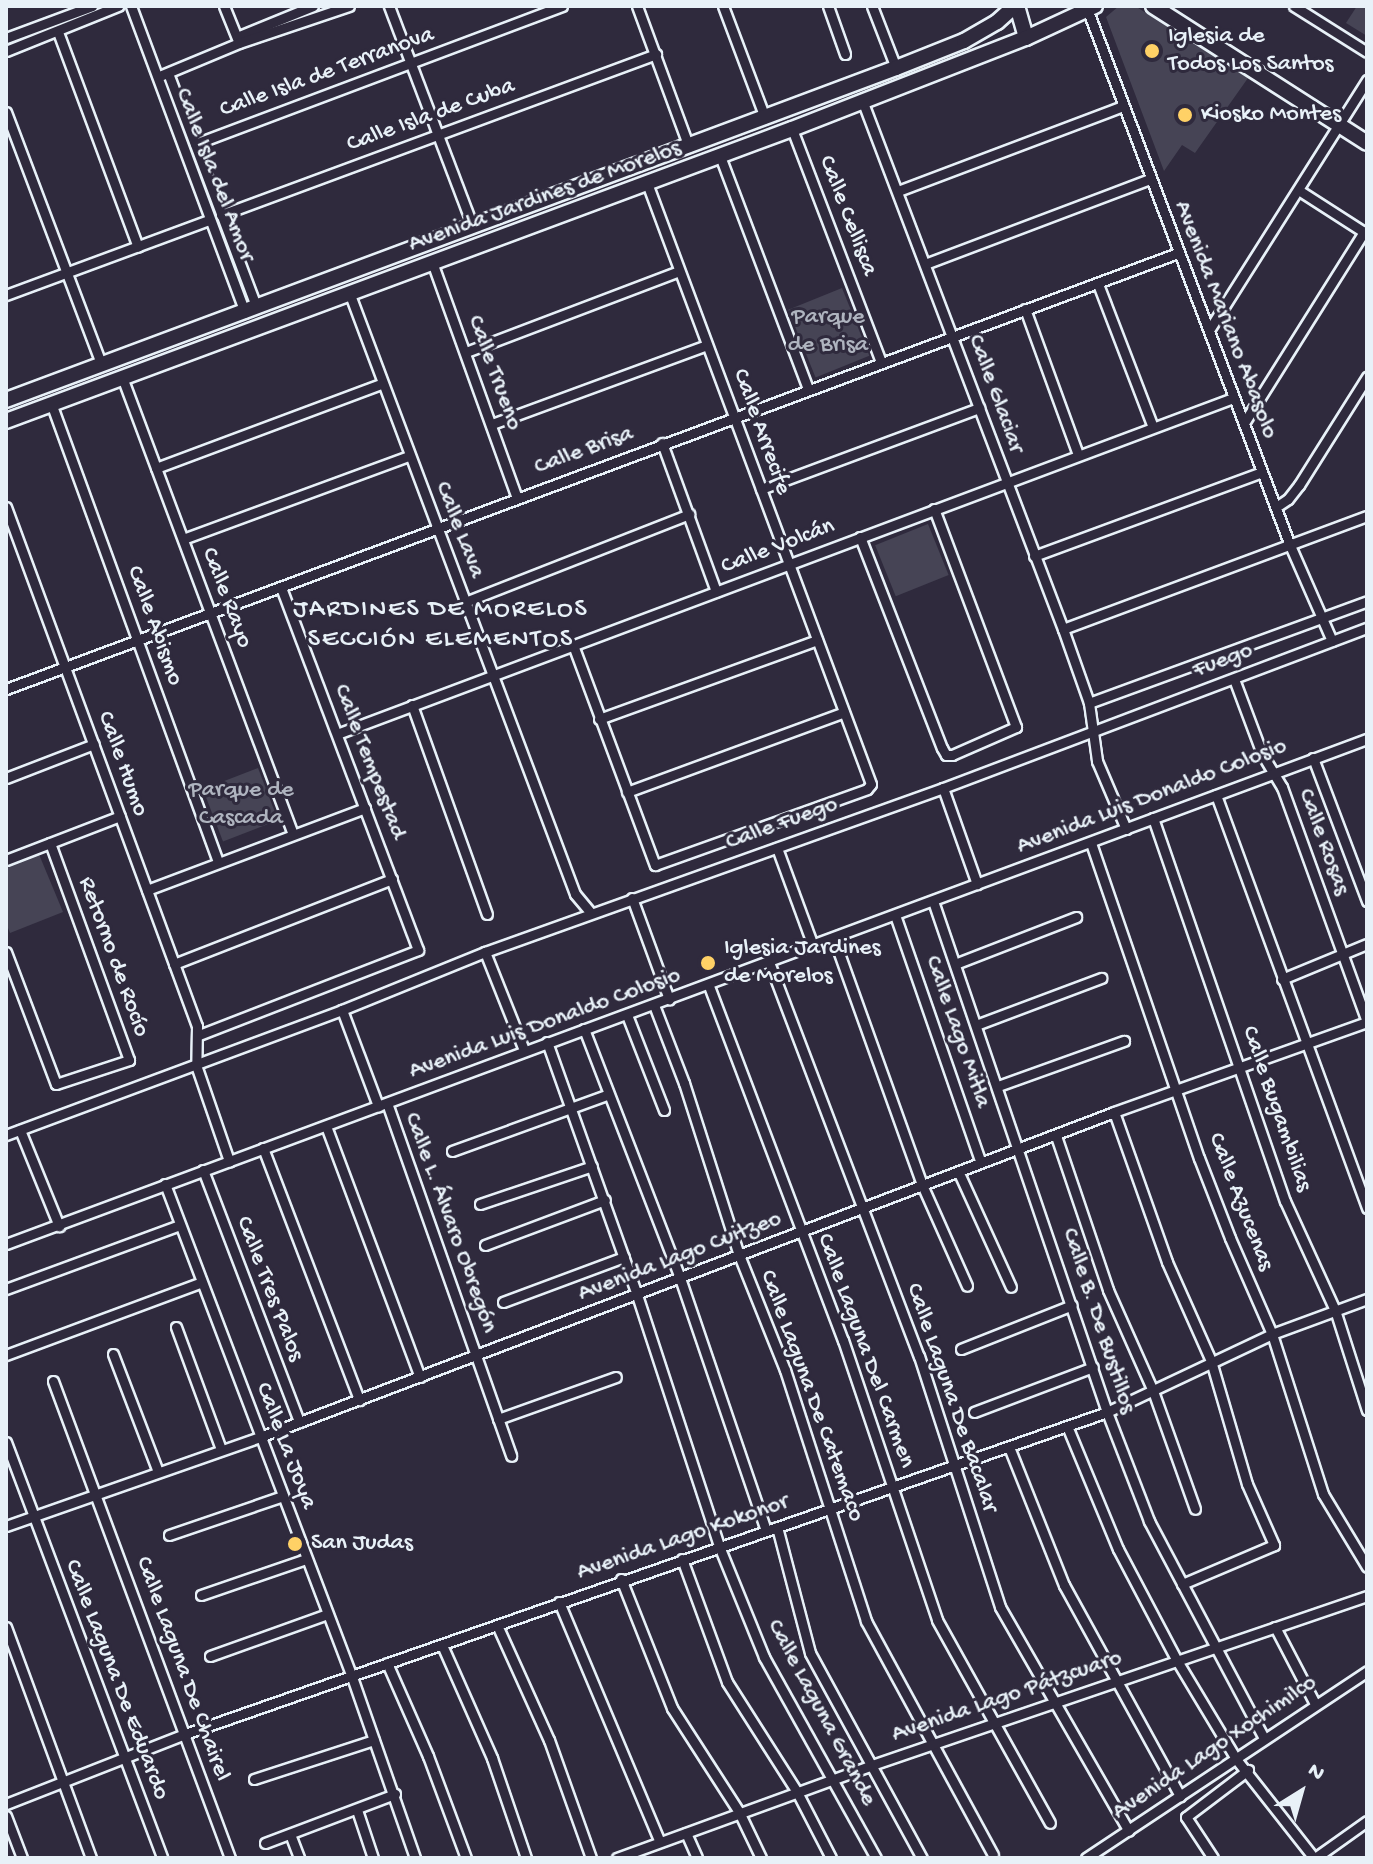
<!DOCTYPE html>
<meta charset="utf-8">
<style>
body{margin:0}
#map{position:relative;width:1373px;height:1864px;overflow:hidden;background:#2f2a3d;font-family:"Gochi Hand",sans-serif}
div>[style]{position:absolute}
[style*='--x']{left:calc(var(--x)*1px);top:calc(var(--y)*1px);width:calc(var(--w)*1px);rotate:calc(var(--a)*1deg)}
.green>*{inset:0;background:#464455;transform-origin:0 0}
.roads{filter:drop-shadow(2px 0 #e8f1f8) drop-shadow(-2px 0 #e8f1f8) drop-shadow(0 2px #e8f1f8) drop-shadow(0 -2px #e8f1f8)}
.street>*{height:9px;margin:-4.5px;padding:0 4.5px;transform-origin:4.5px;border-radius:4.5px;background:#2f2a3d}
.secondary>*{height:14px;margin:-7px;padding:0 7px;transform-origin:7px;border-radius:7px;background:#2f2a3d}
.dots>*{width:22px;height:22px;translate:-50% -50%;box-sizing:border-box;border:4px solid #2f2a3d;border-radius:50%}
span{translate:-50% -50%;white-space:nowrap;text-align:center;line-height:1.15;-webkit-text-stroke:6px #2f2a3d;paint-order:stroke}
.poi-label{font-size:24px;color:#e8f1f8}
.left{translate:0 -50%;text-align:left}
.street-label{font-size:24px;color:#e8f1f8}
.park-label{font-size:24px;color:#afb4bf}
.neighbourhood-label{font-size:26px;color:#e8f1f8;letter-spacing:2px}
.frame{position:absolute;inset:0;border:8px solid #e8f1f8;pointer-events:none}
.north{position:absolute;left:1261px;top:1752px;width:80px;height:80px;-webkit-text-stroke:6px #2f2a3d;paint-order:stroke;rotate:37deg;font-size:22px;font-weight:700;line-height:32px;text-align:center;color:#e8f1f8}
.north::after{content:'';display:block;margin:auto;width:28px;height:36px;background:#e8f1f8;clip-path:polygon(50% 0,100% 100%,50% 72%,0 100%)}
</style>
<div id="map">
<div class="green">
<div style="clip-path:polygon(1119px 6px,1135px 6px,1248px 78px,1195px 153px,1182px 145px,1164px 171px,1106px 17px)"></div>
<div style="clip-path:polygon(1357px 6px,1367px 6px,1367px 36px,1346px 23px)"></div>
<div style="left:842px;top:288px;width:73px;height:58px;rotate:68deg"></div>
<div style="left:928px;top:524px;width:55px;height:57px;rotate:68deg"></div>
<div style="left:258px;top:768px;width:56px;height:59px;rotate:69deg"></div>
<div style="clip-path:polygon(38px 852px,63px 912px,10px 933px,6px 923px,6px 865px)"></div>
</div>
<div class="roads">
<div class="street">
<div style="--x:131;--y:6;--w:327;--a:69.6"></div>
<div style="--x:224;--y:6;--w:37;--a:68"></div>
<div style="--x:389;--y:6;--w:236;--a:69.2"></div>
<div style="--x:637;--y:6;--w:150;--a:69.8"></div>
<div style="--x:723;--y:6;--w:120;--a:69.4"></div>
<div style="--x:828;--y:6;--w:51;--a:70.5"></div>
<div style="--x:872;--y:6;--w:66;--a:68.8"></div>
<div style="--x:1294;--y:6;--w:86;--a:32.2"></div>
<div style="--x:1088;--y:11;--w:569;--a:69.3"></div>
<div style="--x:1289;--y:543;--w:107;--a:66.3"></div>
<div style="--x:58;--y:32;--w:229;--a:69.6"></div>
<div style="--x:237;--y:37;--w:82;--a:-22.2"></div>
<div style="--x:6;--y:38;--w:92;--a:-20.4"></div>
<div style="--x:6;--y:51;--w:121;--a:-21.9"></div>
<div style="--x:168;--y:73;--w:251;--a:69.3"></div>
<div style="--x:162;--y:75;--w:83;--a:-22.6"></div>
<div style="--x:239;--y:43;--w:116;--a:-18.6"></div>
<div style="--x:862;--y:100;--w:566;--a:69.2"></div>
<div style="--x:1063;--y:629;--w:78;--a:70.6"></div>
<div style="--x:1089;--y:703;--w:59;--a:82.1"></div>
<div style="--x:1097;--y:761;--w:74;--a:66.9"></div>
<div style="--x:6;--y:112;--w:268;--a:69.3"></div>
<div style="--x:792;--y:129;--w:249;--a:69.1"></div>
<div style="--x:195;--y:144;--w:392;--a:-20.6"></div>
<div style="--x:720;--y:156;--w:249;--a:69.3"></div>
<div style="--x:898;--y:191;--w:241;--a:-20.7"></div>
<div style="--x:1300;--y:191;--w:80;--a:32.7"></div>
<div style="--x:221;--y:215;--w:464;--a:-20.3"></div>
<div style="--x:432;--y:262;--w:251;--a:70.2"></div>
<div style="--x:925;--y:264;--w:241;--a:-20.7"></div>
<div style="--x:1098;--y:284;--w:153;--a:69"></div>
<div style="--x:349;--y:292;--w:643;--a:69.42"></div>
<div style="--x:575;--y:894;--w:25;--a:50"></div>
<div style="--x:6;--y:295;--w:216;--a:-20.3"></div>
<div style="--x:1025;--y:309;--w:155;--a:70"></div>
<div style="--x:1209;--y:330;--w:296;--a:-57.7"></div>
<div style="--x:466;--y:352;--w:228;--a:-20.8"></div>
<div style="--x:122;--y:377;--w:488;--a:69.5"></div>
<div style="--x:51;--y:403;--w:488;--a:70"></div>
<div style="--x:1244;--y:423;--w:226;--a:-57.9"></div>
<div style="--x:492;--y:424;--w:229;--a:-20.2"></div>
<div style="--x:662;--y:443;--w:158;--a:70"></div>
<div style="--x:156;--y:468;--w:240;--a:-20.5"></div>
<div style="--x:761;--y:489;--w:233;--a:-20.4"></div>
<div style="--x:6;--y:507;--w:553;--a:69.8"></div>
<div style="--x:197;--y:1026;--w:39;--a:91"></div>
<div style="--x:196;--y:1065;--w:102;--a:71"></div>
<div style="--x:1276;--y:507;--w:14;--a:-34"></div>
<div style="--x:1288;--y:499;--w:18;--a:-52"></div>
<div style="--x:1299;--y:485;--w:128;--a:-57.8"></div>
<div style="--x:860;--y:537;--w:226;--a:68.8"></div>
<div style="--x:942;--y:748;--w:8;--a:60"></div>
<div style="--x:946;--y:755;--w:6;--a:0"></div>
<div style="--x:952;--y:755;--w:70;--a:-23.6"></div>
<div style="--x:1016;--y:727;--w:233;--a:-110.6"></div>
<div style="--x:183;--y:539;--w:240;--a:-20.2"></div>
<div style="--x:1034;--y:556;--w:243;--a:-20.2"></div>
<div style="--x:465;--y:602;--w:241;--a:-21.4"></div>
<div style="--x:1063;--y:629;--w:324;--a:-20.4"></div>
<div style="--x:573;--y:645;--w:235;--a:69.6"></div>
<div style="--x:655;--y:865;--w:225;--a:-19.7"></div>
<div style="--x:867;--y:789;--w:6;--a:-51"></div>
<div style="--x:871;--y:784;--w:641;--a:-110.44"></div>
<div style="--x:1234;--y:679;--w:80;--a:69.5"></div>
<div style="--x:1262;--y:754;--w:39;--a:59"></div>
<div style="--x:1282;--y:787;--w:250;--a:70.1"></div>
<div style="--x:6;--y:689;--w:1250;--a:-20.41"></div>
<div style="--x:1089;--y:703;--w:296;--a:-20.1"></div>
<div style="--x:412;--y:705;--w:222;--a:70.3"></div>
<div style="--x:599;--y:719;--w:232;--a:-19.9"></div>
<div style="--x:337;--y:734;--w:957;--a:-20.56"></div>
<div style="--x:1313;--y:758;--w:153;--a:69.3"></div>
<div style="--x:6;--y:778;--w:94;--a:-21.1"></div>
<div style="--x:943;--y:788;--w:102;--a:70.5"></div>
<div style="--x:627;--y:792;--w:231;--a:-20.2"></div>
<div style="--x:1216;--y:795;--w:440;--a:69.9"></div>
<div style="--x:1153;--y:818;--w:405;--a:71"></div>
<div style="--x:1285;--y:1201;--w:120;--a:65.4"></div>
<div style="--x:1335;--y:1310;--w:105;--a:72.3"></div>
<div style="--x:1091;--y:843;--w:333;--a:71.1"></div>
<div style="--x:1199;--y:1158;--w:86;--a:68.8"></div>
<div style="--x:1230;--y:1238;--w:105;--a:66.4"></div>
<div style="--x:1272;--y:1334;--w:168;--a:72.3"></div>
<div style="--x:1323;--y:1494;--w:85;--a:58.9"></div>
<div style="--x:777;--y:848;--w:104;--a:69.8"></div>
<div style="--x:6;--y:860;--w:122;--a:-21.1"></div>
<div style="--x:147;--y:890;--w:233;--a:-20.6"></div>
<div style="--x:632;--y:898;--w:108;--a:69.9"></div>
<div style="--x:933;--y:901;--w:540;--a:71.2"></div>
<div style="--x:1107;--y:1412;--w:117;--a:68.9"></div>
<div style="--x:1149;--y:1521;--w:246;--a:62.1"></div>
<div style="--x:895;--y:915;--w:262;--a:70.9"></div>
<div style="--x:834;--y:939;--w:263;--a:70.3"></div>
<div style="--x:923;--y:1187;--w:108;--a:66"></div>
<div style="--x:6;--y:952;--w:141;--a:69.3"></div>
<div style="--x:56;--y:1084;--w:77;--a:-18.2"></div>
<div style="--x:129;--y:1060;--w:231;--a:-110"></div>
<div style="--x:485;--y:952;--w:105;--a:68.3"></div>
<div style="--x:769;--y:962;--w:422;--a:69.2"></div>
<div style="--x:919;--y:1356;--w:264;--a:72.1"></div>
<div style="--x:1000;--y:1607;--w:258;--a:60.1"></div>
<div style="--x:174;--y:964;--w:234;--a:-21.3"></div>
<div style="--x:955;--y:964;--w:130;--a:-21.2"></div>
<div style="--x:1282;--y:979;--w:92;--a:-22.4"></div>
<div style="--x:709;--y:986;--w:379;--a:69.3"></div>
<div style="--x:843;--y:1340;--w:295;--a:71.4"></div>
<div style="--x:937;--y:1620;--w:232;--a:60.9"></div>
<div style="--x:654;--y:1005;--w:84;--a:69"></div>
<div style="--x:684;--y:1083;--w:181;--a:72.3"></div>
<div style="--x:739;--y:1255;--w:124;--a:68.2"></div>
<div style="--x:785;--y:1370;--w:264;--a:72.1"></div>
<div style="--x:866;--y:1621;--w:266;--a:61.5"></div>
<div style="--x:342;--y:1010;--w:103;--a:69.4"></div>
<div style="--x:627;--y:1015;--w:102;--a:68.7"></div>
<div style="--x:976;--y:1025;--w:134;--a:-20.6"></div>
<div style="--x:584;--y:1029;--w:267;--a:68.9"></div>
<div style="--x:680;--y:1278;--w:266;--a:71.2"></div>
<div style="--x:199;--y:1035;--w:235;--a:-21.2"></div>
<div style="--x:418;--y:950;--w:387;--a:-110.7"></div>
<div style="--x:547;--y:1042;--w:269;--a:70.4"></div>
<div style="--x:637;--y:1295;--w:264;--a:71.9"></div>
<div style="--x:719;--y:1546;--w:120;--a:67.9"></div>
<div style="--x:764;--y:1657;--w:230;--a:60.9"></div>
<div style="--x:998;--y:1086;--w:134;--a:-19.7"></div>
<div style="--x:387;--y:1103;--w:374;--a:70.6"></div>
<div style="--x:1114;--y:1112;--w:159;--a:70.5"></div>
<div style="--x:1167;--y:1262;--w:108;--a:66"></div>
<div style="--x:1211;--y:1361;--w:128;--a:73.7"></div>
<div style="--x:1247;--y:1484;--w:67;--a:66.1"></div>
<div style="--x:1274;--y:1545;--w:100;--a:157"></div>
<div style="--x:326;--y:1126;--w:268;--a:69.5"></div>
<div style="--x:20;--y:1130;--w:104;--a:67.9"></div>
<div style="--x:6;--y:1135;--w:358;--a:-20.4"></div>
<div style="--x:342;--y:1010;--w:154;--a:-22.1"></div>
<div style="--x:485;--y:952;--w:486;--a:-19.7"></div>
<div style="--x:943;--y:788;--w:453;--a:-20.7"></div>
<div style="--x:1056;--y:1136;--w:163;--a:71.3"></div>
<div style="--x:1108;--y:1290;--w:111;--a:66"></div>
<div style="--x:1153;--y:1391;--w:125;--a:70.4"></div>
<div style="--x:263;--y:1148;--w:270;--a:69.1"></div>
<div style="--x:452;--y:1151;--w:165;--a:-19.9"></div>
<div style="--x:203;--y:1170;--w:270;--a:69.1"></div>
<div style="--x:959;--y:1173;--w:125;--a:65.5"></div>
<div style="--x:165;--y:1184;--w:527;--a:69.23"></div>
<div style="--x:352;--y:1677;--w:192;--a:70.8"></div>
<div style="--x:480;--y:1204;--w:118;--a:-18.7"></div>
<div style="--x:6;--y:1244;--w:1452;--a:-20.36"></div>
<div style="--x:485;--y:1245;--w:128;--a:-20.6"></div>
<div style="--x:6;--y:1289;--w:185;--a:-20.2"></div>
<div style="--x:503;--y:1302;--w:129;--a:-20.4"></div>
<div style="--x:176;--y:1327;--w:130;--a:69.8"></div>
<div style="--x:961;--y:1349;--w:119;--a:-21.6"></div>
<div style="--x:113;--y:1354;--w:126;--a:69.1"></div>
<div style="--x:6;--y:1355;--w:207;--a:-20.4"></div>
<div style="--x:53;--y:1381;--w:509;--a:69.64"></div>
<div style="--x:974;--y:1412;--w:127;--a:-20.7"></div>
<div style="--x:498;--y:1419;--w:125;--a:-19.6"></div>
<div style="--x:1067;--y:1426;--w:133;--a:67.5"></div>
<div style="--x:1118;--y:1549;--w:124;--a:62.2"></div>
<div style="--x:1176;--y:1659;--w:117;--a:59"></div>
<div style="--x:1236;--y:1759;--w:126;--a:51.8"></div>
<div style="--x:6;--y:1442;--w:444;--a:69.4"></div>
<div style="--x:1009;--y:1447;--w:149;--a:68.3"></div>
<div style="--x:1064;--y:1585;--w:241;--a:61.2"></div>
<div style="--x:6;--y:1526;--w:269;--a:-19.3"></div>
<div style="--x:260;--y:1437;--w:914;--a:-20.83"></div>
<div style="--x:1114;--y:1112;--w:269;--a:-19.6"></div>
<div style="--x:777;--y:1527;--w:130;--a:75.3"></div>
<div style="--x:810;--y:1653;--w:234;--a:61.4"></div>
<div style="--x:169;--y:1535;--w:120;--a:-18.9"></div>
<div style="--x:682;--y:1559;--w:131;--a:69.9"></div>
<div style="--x:727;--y:1682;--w:130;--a:57.5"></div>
<div style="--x:797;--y:1792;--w:74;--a:62.7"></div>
<div style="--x:621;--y:1579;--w:139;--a:68.4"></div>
<div style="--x:672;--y:1708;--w:124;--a:57.2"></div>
<div style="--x:739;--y:1812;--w:51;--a:64.4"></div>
<div style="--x:201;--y:1595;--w:111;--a:-18.9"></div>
<div style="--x:559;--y:1602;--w:260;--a:67.2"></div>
<div style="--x:497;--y:1625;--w:126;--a:65.7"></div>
<div style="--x:549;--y:1740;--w:125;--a:70.4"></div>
<div style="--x:6;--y:1627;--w:246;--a:69.8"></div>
<div style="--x:1275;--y:1627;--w:87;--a:62.5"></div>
<div style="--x:442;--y:1645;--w:124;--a:66.1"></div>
<div style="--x:492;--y:1758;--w:106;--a:71.2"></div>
<div style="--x:210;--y:1656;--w:124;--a:-19.7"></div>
<div style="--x:387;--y:1663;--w:102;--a:66.2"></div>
<div style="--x:428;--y:1756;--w:109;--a:69.6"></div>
<div style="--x:254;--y:1779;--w:126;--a:-18"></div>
<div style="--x:6;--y:1804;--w:192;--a:-21.4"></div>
<div style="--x:185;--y:1734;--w:977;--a:-19.25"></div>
<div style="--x:1107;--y:1412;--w:183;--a:-25.3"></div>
<div style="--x:1272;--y:1334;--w:101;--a:-20.2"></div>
<div style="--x:357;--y:1810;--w:51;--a:71.6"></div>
<div style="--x:6;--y:1816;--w:45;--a:69.1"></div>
<div style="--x:686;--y:1833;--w:27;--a:66"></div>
<div style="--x:290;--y:1834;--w:26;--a:69"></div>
<div style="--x:265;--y:1843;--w:139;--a:-20.7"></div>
<div style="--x:617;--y:1858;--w:271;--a:-20"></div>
<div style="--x:872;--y:1765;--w:523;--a:-18.85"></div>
<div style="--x:1086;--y:1858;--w:338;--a:-33.6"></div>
<div style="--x:1213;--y:1858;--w:49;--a:-123.4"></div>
<div style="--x:1186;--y:1817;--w:78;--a:-37.2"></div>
<div style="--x:1315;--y:1858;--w:64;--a:-35.4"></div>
</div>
<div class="secondary">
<div style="--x:1017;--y:6;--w:33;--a:74"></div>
<div style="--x:1153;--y:6;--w:254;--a:32.6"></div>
<div style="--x:6;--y:400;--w:950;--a:-20.46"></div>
<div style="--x:896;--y:68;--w:73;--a:-21.7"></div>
<div style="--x:964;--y:41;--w:38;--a:-30"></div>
<div style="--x:997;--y:22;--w:24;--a:-42"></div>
<div style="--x:6;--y:421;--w:838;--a:-20.38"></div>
<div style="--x:792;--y:129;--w:251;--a:-21.3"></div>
<div style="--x:1026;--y:38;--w:76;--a:-24.9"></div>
</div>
</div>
<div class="dots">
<div style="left:1152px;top:51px;background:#ffd166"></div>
<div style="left:1185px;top:115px;background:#ffd166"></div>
<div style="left:708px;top:963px;background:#ffd166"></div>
<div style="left:295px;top:1544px;background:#ffd166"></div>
</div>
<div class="poi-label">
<span class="left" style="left:1168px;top:51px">Iglesia de<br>Todos Los Santos</span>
<span class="left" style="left:1201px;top:115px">Kiosko Montes</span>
<span class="left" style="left:724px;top:963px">Iglesia Jardines<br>de Morelos</span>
<span class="left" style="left:311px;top:1544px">San Judas</span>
</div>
<div class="street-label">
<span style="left:327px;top:73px;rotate:-20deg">Calle Isla de Terranova</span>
<span style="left:431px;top:116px;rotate:-20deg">Calle Isla de Cuba</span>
<span style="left:214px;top:175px;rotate:69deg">Calle Isla del Amor</span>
<span style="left:545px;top:197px;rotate:-20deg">Avenida Jardines de Morelos</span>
<span style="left:847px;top:216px;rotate:69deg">Calle Cellisca</span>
<span style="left:1225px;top:320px;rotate:69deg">Avenida Mariano Abasolo</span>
<span style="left:494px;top:373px;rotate:70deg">Calle Trueno</span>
<span style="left:995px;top:394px;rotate:70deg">Calle Glaciar</span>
<span style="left:761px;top:432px;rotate:70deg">Calle Arrecife</span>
<span style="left:584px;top:451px;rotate:-20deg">Calle Brisa</span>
<span style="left:459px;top:530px;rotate:69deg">Calle Lava</span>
<span style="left:778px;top:547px;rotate:-21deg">Calle Volcán</span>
<span style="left:226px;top:598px;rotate:69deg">Calle Rayo</span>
<span style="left:154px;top:626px;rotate:70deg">Calle Abismo</span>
<span style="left:1223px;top:661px;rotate:-21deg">Fuego</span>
<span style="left:369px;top:762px;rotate:69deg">Calle Tempestad</span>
<span style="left:122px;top:764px;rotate:70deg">Calle Humo</span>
<span style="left:1152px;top:797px;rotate:-21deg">Avenida Luis Donaldo Colosio</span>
<span style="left:782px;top:824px;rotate:-20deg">Calle Fuego</span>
<span style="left:1323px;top:842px;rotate:70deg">Calle Rosas</span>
<span style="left:113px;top:957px;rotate:70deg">Retorno de Rocío</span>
<span style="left:545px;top:1024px;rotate:-20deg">Avenida Luis Donaldo Colosio</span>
<span style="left:957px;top:1032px;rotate:71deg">Calle Lago Mitla</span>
<span style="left:1276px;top:1109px;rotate:71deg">Calle Bugambilias</span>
<span style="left:1240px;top:1202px;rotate:69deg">Calle Azucenas</span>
<span style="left:450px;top:1223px;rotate:70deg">Calle L. Álvaro Obregón</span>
<span style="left:680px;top:1257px;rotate:-21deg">Avenida Lago Cuitzeo</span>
<span style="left:269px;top:1289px;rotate:69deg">Calle Tres Palos</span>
<span style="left:1098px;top:1321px;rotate:72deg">Calle B. De Bustillos</span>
<span style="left:865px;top:1351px;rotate:70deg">Calle Laguna Del Carmen</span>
<span style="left:811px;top:1396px;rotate:70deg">Calle Laguna De Catemaco</span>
<span style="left:951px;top:1398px;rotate:71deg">Calle Laguna De Bacalar</span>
<span style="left:285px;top:1446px;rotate:69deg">Calle La Joya</span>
<span style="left:683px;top:1538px;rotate:-19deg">Avenida Lago Kokonor</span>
<span style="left:182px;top:1669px;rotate:70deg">Calle Laguna De Chairel</span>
<span style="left:116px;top:1680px;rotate:69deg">Calle Laguna De Eduardo</span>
<span style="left:1007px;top:1697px;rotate:-19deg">Avenida Lago Pátzcuaro</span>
<span style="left:821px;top:1713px;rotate:62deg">Calle Laguna Grande</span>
<span style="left:1215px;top:1748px;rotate:-34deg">Avenida Lago Xochimilco</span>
</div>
<div class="park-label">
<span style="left:828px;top:332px">Parque<br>de Brisa</span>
<span style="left:241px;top:805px">Parque de<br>Cascada</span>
</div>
<div class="neighbourhood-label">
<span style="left:441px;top:626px">JARDINES DE MORELOS<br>SECCIÓN ELEMENTOS</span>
</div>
<div class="frame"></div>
<div class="north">N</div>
</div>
